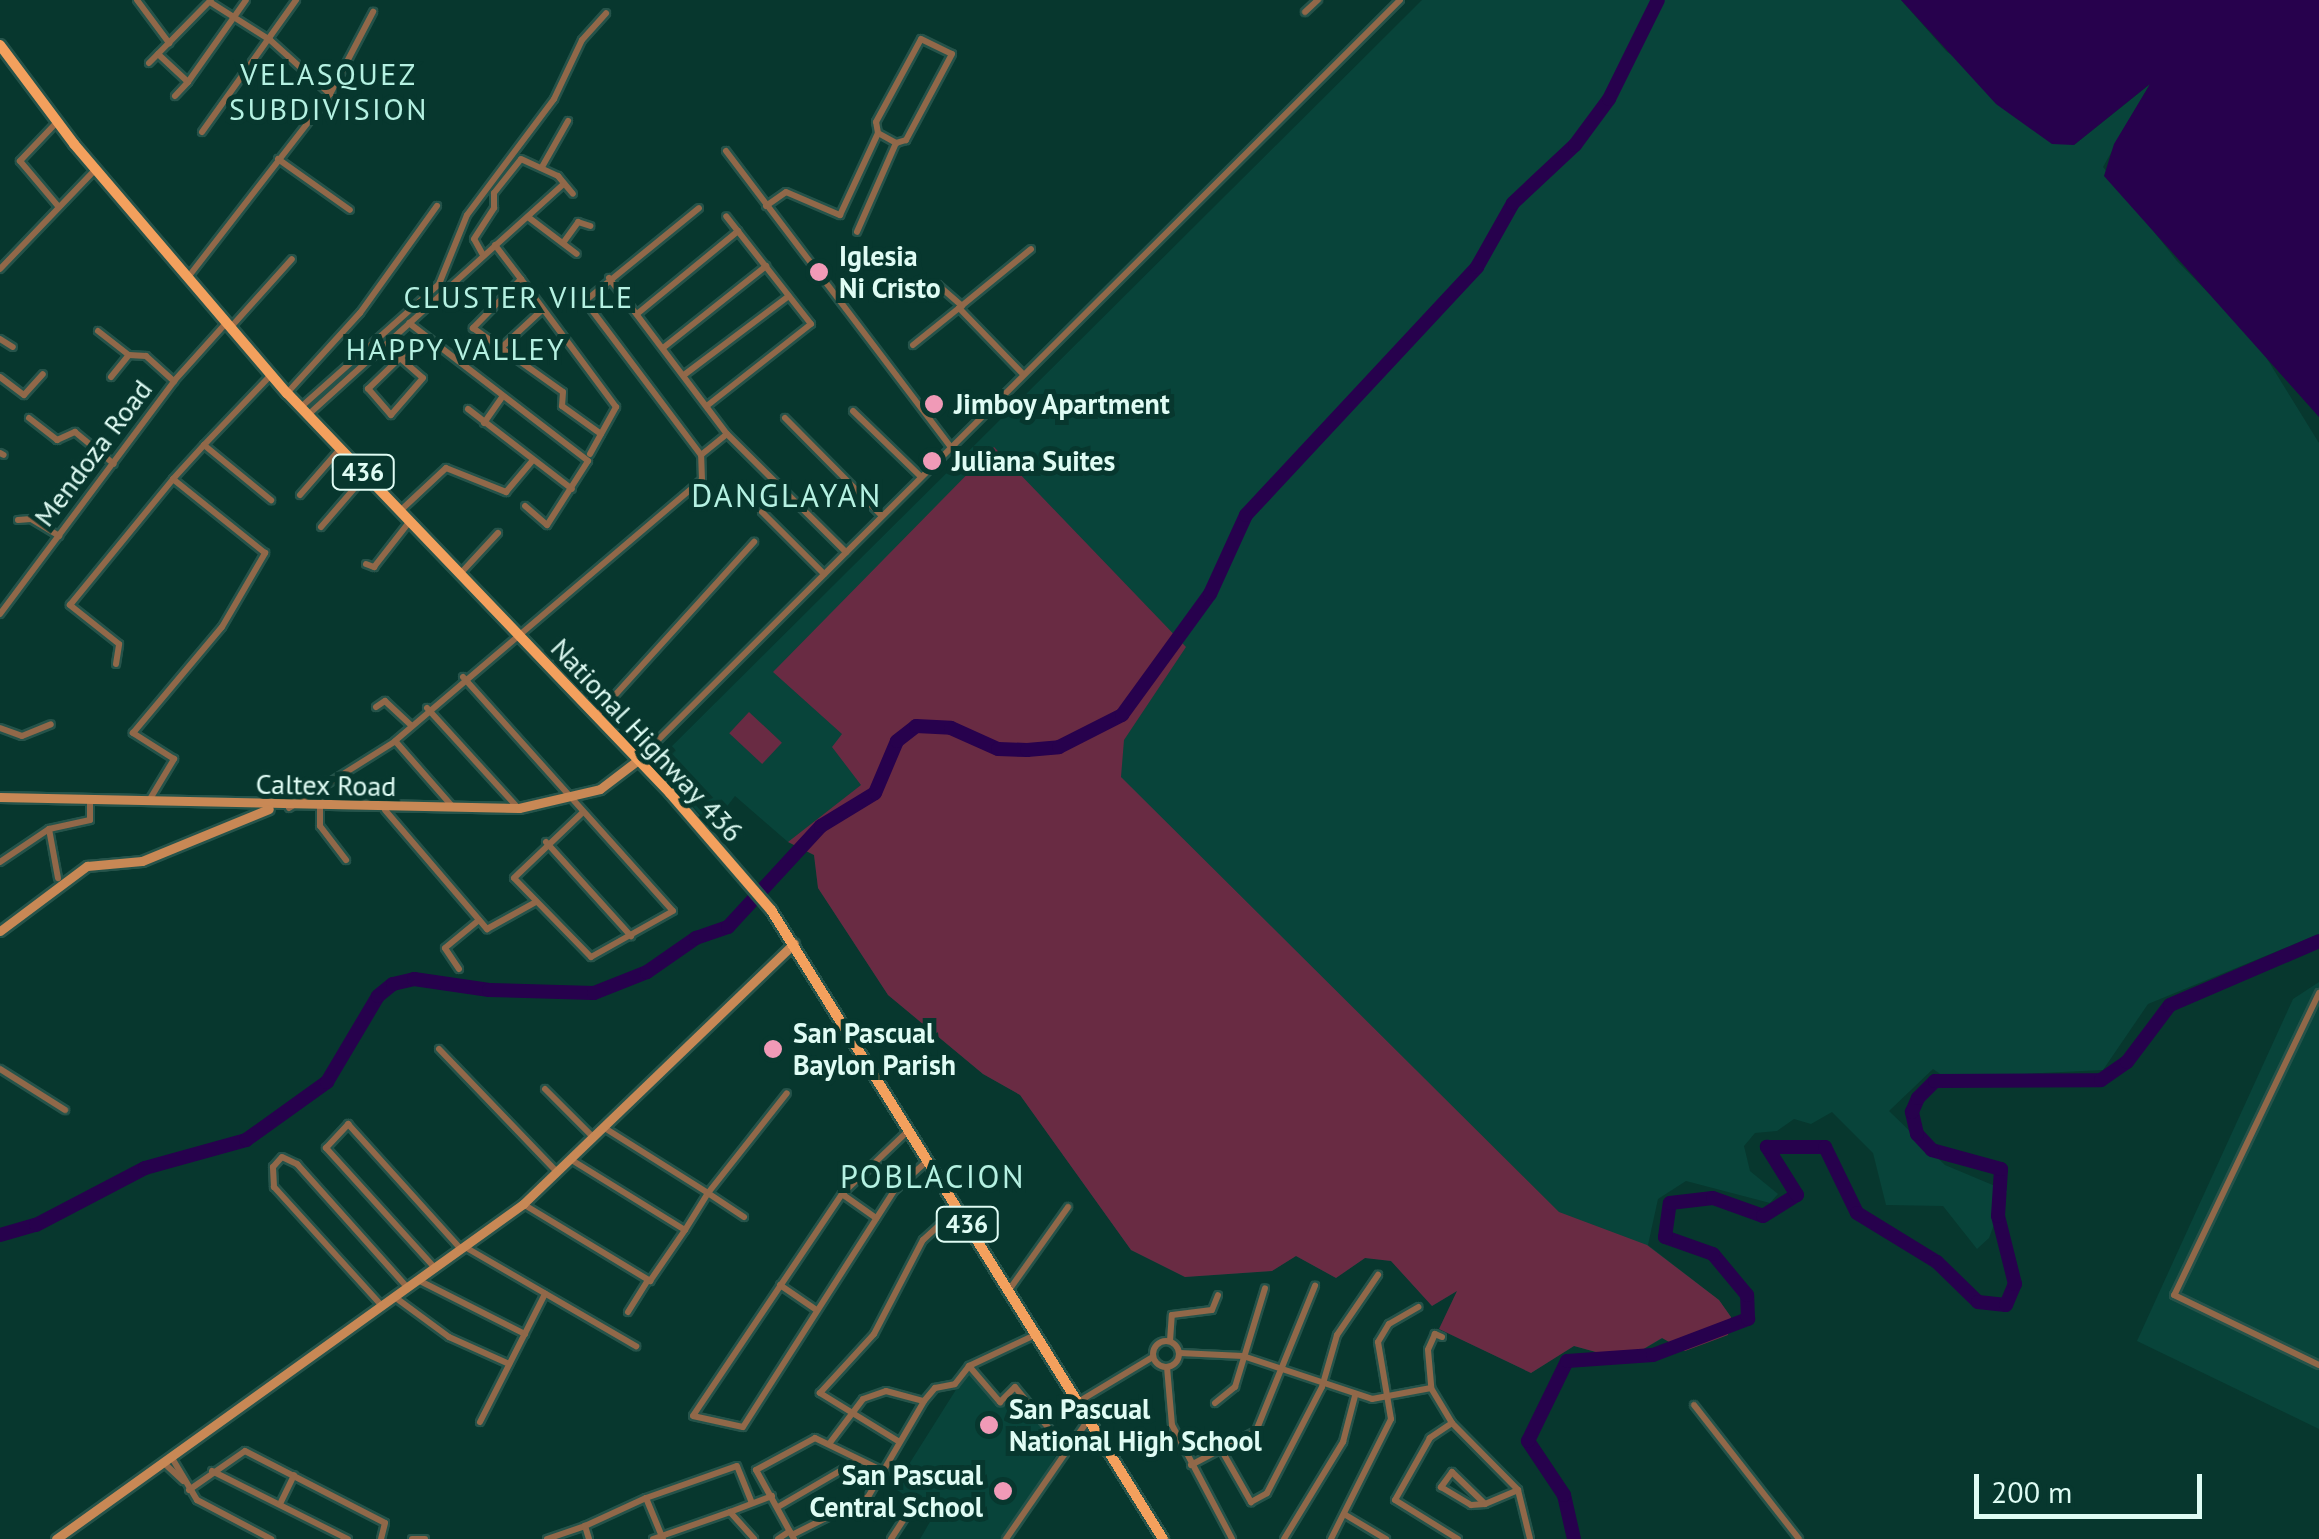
<!DOCTYPE html>
<style>
body{margin:0}
#map{position:relative;width:2319px;height:1539px;overflow:hidden;background:#07372e;font-family:"PT Sans",sans-serif}
div>[style]{position:absolute}
[style*='--x']{left:calc(var(--x)*1px);top:calc(var(--y)*1px);width:calc(var(--w)*1px);rotate:calc(var(--a)*1deg)}
.built>*{inset:0;background:#08443a}
.green>*{inset:0;background:#692b43;transform-origin:0 0}
.water>*{inset:0;background:#27014d}
.river>*{height:14px;margin:-7px;padding:0 7px;transform-origin:7px;border-radius:7px;background:#27014d}
.roads{filter:drop-shadow(2px 0 #25534a) drop-shadow(-2px 0 #25534a) drop-shadow(0 2px #25534a) drop-shadow(0 -2px #25534a)}
.street>*{height:6px;margin:-3px;padding:0 3px;transform-origin:3px;border-radius:3px;background:#916849}
.street>.ring{margin:-3px;padding:0;box-sizing:content-box;background:none;border:6px solid #916849;border-radius:50%}
.secondary>*{height:9px;margin:-4.5px;padding:0 4.5px;transform-origin:4.5px;border-radius:4.5px;background:#c88855}
.primary>*{height:10px;margin:-5px;padding:0 5px;transform-origin:5px;border-radius:5px;background:#f3a05d}
.dots>*{width:28px;height:28px;translate:-50% -50%;box-sizing:border-box;border:5px solid #07372e;border-radius:50%}
span{translate:-50% -50%;white-space:nowrap;text-align:center;line-height:1.15;-webkit-text-stroke:10px #07372e;paint-order:stroke}
.shield-label span{padding:2px 8px;background:#07372e;border:2px solid;border-radius:8px;-webkit-text-stroke-width:0}
.shield-label{font-size:25px;color:#dffcf4;font-weight:700}
.poi-label{font-size:28px;color:#dffcf4;font-weight:700}
.left{translate:0 -50%;text-align:left}
.right{translate:-100% -50%;text-align:right}
.street-label{font-size:28px;color:#dffcf4}
.neighbourhood-label{font-size:30px;color:#b5f1e2;letter-spacing:2.5px}
.quarter-label{font-size:32px;color:#b5f1e2;letter-spacing:2.5px}
.scale{position:absolute;left:1974px;top:1474px;width:228px;height:45px;box-sizing:border-box;border:5px solid #dffcf4;border-top:0;padding-left:12px;font-size:30px;line-height:35px;white-space:nowrap;color:#dffcf4;-webkit-text-stroke:8px #07372e;paint-order:stroke}
</style>
<div id="map">
<div class="built">
<div style="clip-path:polygon(1422px 0,1901px 0,1946px 51px,2074px 145px,2150px 84px,2103px 167px,2177px 261px,2256px 341px,2319px 443px,2319px 934px,2148px 1004px,2103px 1070px,1946px 1078px,1933px 1069px,1889px 1111px,1945px 1165px,2007px 1191px,1989px 1238px,1977px 1249px,1943px 1206px,1886px 1205px,1873px 1153px,1832px 1112px,1811px 1124px,1794px 1119px,1777px 1131px,1755px 1133px,1744px 1146px,1750px 1171px,1778px 1194px,1770px 1203px,1686px 1181px,1658px 1199px,1648px 1245px,1719px 1300px,1731px 1317px,1728px 1335px,1685px 1351px,1663px 1338px,1625px 1360px,1574px 1346px,1531px 1373px,1439px 1329px,1457px 1291px,1432px 1306px,1391px 1261px,1365px 1258px,1336px 1278px,1296px 1256px,1272px 1271px,1185px 1277px,1131px 1250px,1020px 1095px,983px 1074px,888px 995px,818px 888px,814px 855px,788px 842px,735px 796px,712px 826px,652px 766px)"></div>
<div style="clip-path:polygon(2319px 982px,2319px 1429px,2137px 1341px,2293px 999px)"></div>
<div style="clip-path:polygon(969px 1369px,1000px 1403px,1016px 1391px,1062px 1446px,1003px 1539px,920px 1539px,934px 1515px,894px 1488px)"></div>
</div>
<div class="green">
<div style="clip-path:polygon(994px 447px,1186px 647px,1124px 740px,1121px 777px,1559px 1212px,1647px 1245px,1719px 1300px,1731px 1317px,1728px 1335px,1685px 1351px,1662px 1338px,1625px 1360px,1574px 1346px,1531px 1373px,1439px 1329px,1457px 1291px,1432px 1306px,1391px 1261px,1365px 1258px,1336px 1278px,1296px 1256px,1272px 1271px,1185px 1277px,1131px 1250px,1020px 1095px,983px 1074px,888px 995px,818px 888px,814px 855px,788px 842px,861px 785px,832px 747px,842px 734px,773px 672px)"></div>
<div style="left:749px;top:712px;width:45px;height:29px;rotate:43deg"></div>
</div>
<div class="water">
<div style="clip-path:polygon(1901px 0,2319px 0,2319px 417px,2104px 176px,2114px 144px,2150px 84px,2074px 145px,2052px 144px,1996px 104px)"></div>
</div>
<div class="river">
<div style="--x:0;--y:1235;--w:37;--a:-16"></div>
<div style="--x:36;--y:1225;--w:123;--a:-27.6"></div>
<div style="--x:145;--y:1168;--w:105;--a:-15.5"></div>
<div style="--x:246;--y:1140;--w:100;--a:-35.6"></div>
<div style="--x:327;--y:1082;--w:100;--a:-59.3"></div>
<div style="--x:378;--y:996;--w:19;--a:-39"></div>
<div style="--x:393;--y:984;--w:22;--a:-13"></div>
<div style="--x:414;--y:979;--w:76;--a:8.3"></div>
<div style="--x:489;--y:990;--w:105;--a:1.6"></div>
<div style="--x:594;--y:993;--w:57;--a:-21.6"></div>
<div style="--x:647;--y:972;--w:60;--a:-34.8"></div>
<div style="--x:696;--y:938;--w:34;--a:-19"></div>
<div style="--x:728;--y:927;--w:137;--a:-47.4"></div>
<div style="--x:821;--y:826;--w:63;--a:-31.4"></div>
<div style="--x:875;--y:793;--w:56;--a:-67.1"></div>
<div style="--x:897;--y:741;--w:24;--a:-38"></div>
<div style="--x:916;--y:726;--w:35;--a:3"></div>
<div style="--x:951;--y:728;--w:51;--a:24.1"></div>
<div style="--x:998;--y:749;--w:29;--a:2"></div>
<div style="--x:1027;--y:750;--w:32;--a:-5"></div>
<div style="--x:1059;--y:747;--w:71;--a:-26.9"></div>
<div style="--x:1122;--y:715;--w:150;--a:-54"></div>
<div style="--x:1210;--y:594;--w:87;--a:-65.5"></div>
<div style="--x:1246;--y:515;--w:339;--a:-47"></div>
<div style="--x:1477;--y:267;--w:73;--a:-60.6"></div>
<div style="--x:1513;--y:203;--w:85;--a:-43.1"></div>
<div style="--x:1575;--y:145;--w:57;--a:-53.5"></div>
<div style="--x:1609;--y:99;--w:110;--a:-63.7"></div>
<div style="--x:1574;--y:1539;--w:45;--a:-102.8"></div>
<div style="--x:1564;--y:1495;--w:65;--a:-123.7"></div>
<div style="--x:1528;--y:1441;--w:89;--a:-64"></div>
<div style="--x:1567;--y:1361;--w:86;--a:-4"></div>
<div style="--x:1653;--y:1355;--w:102;--a:-20.8"></div>
<div style="--x:1748;--y:1319;--w:24;--a:-92"></div>
<div style="--x:1747;--y:1295;--w:53;--a:-129.7"></div>
<div style="--x:1713;--y:1254;--w:51;--a:-160.5"></div>
<div style="--x:1665;--y:1237;--w:34;--a:-82"></div>
<div style="--x:1670;--y:1203;--w:43;--a:-6.6"></div>
<div style="--x:1713;--y:1198;--w:53;--a:19.8"></div>
<div style="--x:1763;--y:1216;--w:40;--a:-32"></div>
<div style="--x:1797;--y:1195;--w:57;--a:-122"></div>
<div style="--x:1767;--y:1147;--w:58;--a:0"></div>
<div style="--x:1825;--y:1147;--w:73;--a:64.1"></div>
<div style="--x:1857;--y:1213;--w:94;--a:31.5"></div>
<div style="--x:1937;--y:1262;--w:57;--a:44.3"></div>
<div style="--x:1978;--y:1302;--w:28;--a:6"></div>
<div style="--x:2006;--y:1305;--w:23;--a:-67"></div>
<div style="--x:2015;--y:1284;--w:70;--a:-104"></div>
<div style="--x:1998;--y:1216;--w:47;--a:-86.3"></div>
<div style="--x:2001;--y:1169;--w:72;--a:-164.6"></div>
<div style="--x:1932;--y:1150;--w:22;--a:-133"></div>
<div style="--x:1917;--y:1134;--w:23;--a:-103"></div>
<div style="--x:1912;--y:1112;--w:15;--a:-67"></div>
<div style="--x:1918;--y:1098;--w:24;--a:-45"></div>
<div style="--x:1935;--y:1081;--w:166;--a:-0.3"></div>
<div style="--x:2101;--y:1080;--w:32;--a:-35"></div>
<div style="--x:2127;--y:1062;--w:71;--a:-53"></div>
<div style="--x:2170;--y:1005;--w:162;--a:-23.2"></div>
</div>
<div class="roads">
<div class="street">
<div style="--x:137;--y:0;--w:54;--a:53.3"></div>
<div style="--x:1305;--y:12;--w:18;--a:-43"></div>
<div style="--x:158;--y:54;--w:41;--a:43"></div>
<div style="--x:188;--y:82;--w:100;--a:-54.7"></div>
<div style="--x:149;--y:63;--w:88;--a:-45.5"></div>
<div style="--x:330;--y:94;--w:93;--a:-62.3"></div>
<div style="--x:175;--y:96;--w:19;--a:-47"></div>
<div style="--x:57;--y:122;--w:54;--a:133.5"></div>
<div style="--x:20;--y:161;--w:59;--a:49.8"></div>
<div style="--x:202;--y:132;--w:162;--a:-54.5"></div>
<div style="--x:878;--y:133;--w:21;--a:29"></div>
<div style="--x:726;--y:151;--w:372;--a:52.8"></div>
<div style="--x:278;--y:159;--w:88;--a:35.3"></div>
<div style="--x:542;--y:167;--w:53;--a:-60.5"></div>
<div style="--x:766;--y:206;--w:24;--a:-35"></div>
<div style="--x:786;--y:192;--w:59;--a:23.1"></div>
<div style="--x:840;--y:215;--w:90;--a:-65.1"></div>
<div style="--x:878;--y:133;--w:11;--a:-100"></div>
<div style="--x:876;--y:122;--w:94;--a:-61.5"></div>
<div style="--x:921;--y:39;--w:34;--a:26"></div>
<div style="--x:952;--y:54;--w:98;--a:118.1"></div>
<div style="--x:906;--y:140;--w:10;--a:163"></div>
<div style="--x:896;--y:143;--w:97;--a:113.7"></div>
<div style="--x:528;--y:217;--w:61;--a:37.1"></div>
<div style="--x:563;--y:243;--w:26;--a:-54"></div>
<div style="--x:578;--y:222;--w:13;--a:18"></div>
<div style="--x:495;--y:245;--w:43;--a:52.6"></div>
<div style="--x:483;--y:255;--w:18;--a:-119"></div>
<div style="--x:474;--y:239;--w:37;--a:-57"></div>
<div style="--x:494;--y:208;--w:15;--a:-90"></div>
<div style="--x:494;--y:193;--w:43;--a:-51.5"></div>
<div style="--x:521;--y:159;--w:41;--a:24.7"></div>
<div style="--x:558;--y:176;--w:23;--a:50"></div>
<div style="--x:0;--y:269;--w:139;--a:-46.2"></div>
<div style="--x:189;--y:276;--w:230;--a:-52.2"></div>
<div style="--x:330;--y:94;--w:81;--a:-138"></div>
<div style="--x:270;--y:40;--w:71;--a:-147.7"></div>
<div style="--x:609;--y:278;--w:196;--a:52.9"></div>
<div style="--x:727;--y:434;--w:168;--a:44.8"></div>
<div style="--x:896;--y:288;--w:42;--a:-4.1"></div>
<div style="--x:938;--y:285;--w:32;--a:41"></div>
<div style="--x:959;--y:308;--w:93;--a:-39.3"></div>
<div style="--x:637;--y:314;--w:131;--a:-39.4"></div>
<div style="--x:409;--y:323;--w:226;--a:37.6"></div>
<div style="--x:588;--y:461;--w:76;--a:122.6"></div>
<div style="--x:547;--y:525;--w:29;--a:-139"></div>
<div style="--x:231;--y:327;--w:91;--a:-48.1"></div>
<div style="--x:98;--y:331;--w:39;--a:38"></div>
<div style="--x:129;--y:355;--w:17;--a:3"></div>
<div style="--x:146;--y:356;--w:38;--a:42"></div>
<div style="--x:0;--y:339;--w:15;--a:32"></div>
<div style="--x:913;--y:345;--w:59;--a:-38.8"></div>
<div style="--x:959;--y:308;--w:92;--a:45.9"></div>
<div style="--x:501;--y:348;--w:57;--a:-42.9"></div>
<div style="--x:663;--y:348;--w:132;--a:-38.5"></div>
<div style="--x:400;--y:358;--w:30;--a:41"></div>
<div style="--x:423;--y:378;--w:49;--a:130.9"></div>
<div style="--x:391;--y:415;--w:35;--a:-131"></div>
<div style="--x:368;--y:389;--w:45;--a:-44.1"></div>
<div style="--x:400;--y:358;--w:31;--a:-42"></div>
<div style="--x:684;--y:375;--w:131;--a:-37"></div>
<div style="--x:0;--y:377;--w:30;--a:37"></div>
<div style="--x:24;--y:395;--w:28;--a:-48"></div>
<div style="--x:111;--y:377;--w:28;--a:-51"></div>
<div style="--x:288;--y:392;--w:107;--a:-47.7"></div>
<div style="--x:360;--y:313;--w:132;--a:-54.3"></div>
<div style="--x:708;--y:405;--w:131;--a:-38.2"></div>
<div style="--x:811;--y:324;--w:137;--a:-128.2"></div>
<div style="--x:301;--y:407;--w:185;--a:-41.7"></div>
<div style="--x:439;--y:284;--w:74;--a:-67.9"></div>
<div style="--x:467;--y:215;--w:145;--a:-53.1"></div>
<div style="--x:554;--y:99;--w:65;--a:-64.6"></div>
<div style="--x:582;--y:40;--w:36;--a:-48"></div>
<div style="--x:468;--y:409;--w:131;--a:37.6"></div>
<div style="--x:853;--y:411;--w:93;--a:44.1"></div>
<div style="--x:309;--y:414;--w:341;--a:-42.1"></div>
<div style="--x:29;--y:418;--w:36;--a:38"></div>
<div style="--x:57;--y:440;--w:20;--a:-24"></div>
<div style="--x:75;--y:432;--w:50;--a:39.4"></div>
<div style="--x:785;--y:418;--w:136;--a:45.3"></div>
<div style="--x:484;--y:423;--w:32;--a:-55"></div>
<div style="--x:204;--y:445;--w:97;--a:-46.3"></div>
<div style="--x:0;--y:453;--w:4;--a:27"></div>
<div style="--x:590;--y:454;--w:54;--a:-61"></div>
<div style="--x:616;--y:407;--w:159;--a:-126.6"></div>
<div style="--x:521;--y:279;--w:69;--a:134.4"></div>
<div style="--x:473;--y:328;--w:110;--a:35.4"></div>
<div style="--x:563;--y:392;--w:14;--a:94"></div>
<div style="--x:562;--y:406;--w:48;--a:35.7"></div>
<div style="--x:701;--y:455;--w:33;--a:-39"></div>
<div style="--x:300;--y:495;--w:61;--a:-49"></div>
<div style="--x:400;--y:511;--w:63;--a:-43.1"></div>
<div style="--x:446;--y:468;--w:65;--a:21.8"></div>
<div style="--x:506;--y:492;--w:42;--a:-49.8"></div>
<div style="--x:762;--y:512;--w:88;--a:45"></div>
<div style="--x:18;--y:520;--w:13;--a:-4"></div>
<div style="--x:31;--y:519;--w:33;--a:31"></div>
<div style="--x:321;--y:527;--w:67;--a:-49.2"></div>
<div style="--x:366;--y:564;--w:9;--a:21"></div>
<div style="--x:374;--y:567;--w:58;--a:-52"></div>
<div style="--x:460;--y:574;--w:56;--a:-47.2"></div>
<div style="--x:0;--y:614;--w:291;--a:-53.2"></div>
<div style="--x:174;--y:381;--w:78;--a:-48.1"></div>
<div style="--x:116;--y:664;--w:20;--a:-81"></div>
<div style="--x:119;--y:644;--w:63;--a:-141.5"></div>
<div style="--x:70;--y:605;--w:163;--a:-50.7"></div>
<div style="--x:463;--y:677;--w:314;--a:48.1"></div>
<div style="--x:673;--y:911;--w:94;--a:150.7"></div>
<div style="--x:591;--y:957;--w:110;--a:-134.3"></div>
<div style="--x:514;--y:878;--w:95;--a:-43.7"></div>
<div style="--x:376;--y:707;--w:11;--a:-34"></div>
<div style="--x:385;--y:701;--w:35;--a:43"></div>
<div style="--x:427;--y:708;--w:135;--a:47.7"></div>
<div style="--x:597;--y:715;--w:234;--a:-47.8"></div>
<div style="--x:0;--y:728;--w:23;--a:20"></div>
<div style="--x:22;--y:736;--w:31;--a:-22"></div>
<div style="--x:638;--y:760;--w:1076;--a:-44.92"></div>
<div style="--x:150;--y:799;--w:47;--a:-59"></div>
<div style="--x:174;--y:759;--w:49;--a:-147.6"></div>
<div style="--x:133;--y:733;--w:138;--a:-50"></div>
<div style="--x:222;--y:627;--w:86;--a:-59.8"></div>
<div style="--x:265;--y:553;--w:118;--a:-141.2"></div>
<div style="--x:173;--y:479;--w:46;--a:-47.6"></div>
<div style="--x:204;--y:445;--w:87;--a:39.4"></div>
<div style="--x:452;--y:806;--w:86;--a:-131.2"></div>
<div style="--x:395;--y:741;--w:403;--a:-40.4"></div>
<div style="--x:702;--y:480;--w:25;--a:-92"></div>
<div style="--x:701;--y:455;--w:193;--a:-127"></div>
<div style="--x:585;--y:301;--w:147;--a:-39.2"></div>
<div style="--x:289;--y:808;--w:126;--a:-32.1"></div>
<div style="--x:320;--y:808;--w:18;--a:90"></div>
<div style="--x:320;--y:826;--w:43;--a:52.6"></div>
<div style="--x:385;--y:810;--w:157;--a:49.4"></div>
<div style="--x:487;--y:929;--w:56;--a:-28.9"></div>
<div style="--x:49;--y:829;--w:50;--a:79.6"></div>
<div style="--x:546;--y:842;--w:127;--a:47.9"></div>
<div style="--x:0;--y:862;--w:59;--a:-34"></div>
<div style="--x:49;--y:829;--w:42;--a:-12.4"></div>
<div style="--x:90;--y:820;--w:22;--a:-90"></div>
<div style="--x:459;--y:969;--w:25;--a:-124"></div>
<div style="--x:445;--y:948;--w:44;--a:-39.5"></div>
<div style="--x:2319;--y:993;--w:335;--a:115.6"></div>
<div style="--x:2174;--y:1295;--w:161;--a:25.8"></div>
<div style="--x:439;--y:1049;--w:170;--a:46.2"></div>
<div style="--x:0;--y:1069;--w:77;--a:32.2"></div>
<div style="--x:545;--y:1089;--w:68;--a:45"></div>
<div style="--x:908;--y:1131;--w:91;--a:136.3"></div>
<div style="--x:842;--y:1194;--w:267;--a:123.9"></div>
<div style="--x:693;--y:1416;--w:51;--a:12.4"></div>
<div style="--x:743;--y:1427;--w:280;--a:-57.4"></div>
<div style="--x:894;--y:1191;--w:45;--a:-42.3"></div>
<div style="--x:570;--y:1159;--w:135;--a:31.7"></div>
<div style="--x:685;--y:1230;--w:44;--a:-58.1"></div>
<div style="--x:708;--y:1193;--w:124;--a:-147.8"></div>
<div style="--x:842;--y:1194;--w:42;--a:35.2"></div>
<div style="--x:523;--y:1204;--w:149;--a:31.2"></div>
<div style="--x:650;--y:1281;--w:62;--a:-55.5"></div>
<div style="--x:744;--y:1217;--w:43;--a:-146.3"></div>
<div style="--x:708;--y:1193;--w:127;--a:-51.7"></div>
<div style="--x:465;--y:1247;--w:198;--a:30.1"></div>
<div style="--x:434;--y:1267;--w:161;--a:-132.2"></div>
<div style="--x:326;--y:1148;--w:33;--a:-47"></div>
<div style="--x:348;--y:1124;--w:167;--a:47.9"></div>
<div style="--x:418;--y:1280;--w:120;--a:26.8"></div>
<div style="--x:780;--y:1285;--w:42;--a:34.4"></div>
<div style="--x:1009;--y:1290;--w:102;--a:-54.6"></div>
<div style="--x:396;--y:1298;--w:66;--a:36.3"></div>
<div style="--x:449;--y:1337;--w:66;--a:24.2"></div>
<div style="--x:382;--y:1306;--w:161;--a:-132.2"></div>
<div style="--x:274;--y:1187;--w:20;--a:-93"></div>
<div style="--x:273;--y:1167;--w:13;--a:-48"></div>
<div style="--x:282;--y:1157;--w:17;--a:25"></div>
<div style="--x:297;--y:1164;--w:165;--a:48.2"></div>
<div style="--x:628;--y:1312;--w:36;--a:-58"></div>
<div style="--x:1442;--y:1337;--w:8;--a:-157"></div>
<div style="--x:1435;--y:1334;--w:17;--a:114"></div>
<div style="--x:1428;--y:1350;--w:38;--a:85"></div>
<div style="--x:1431;--y:1388;--w:41;--a:59"></div>
<div style="--x:1452;--y:1423;--w:94;--a:45.4"></div>
<div style="--x:1518;--y:1490;--w:50;--a:76.2"></div>
<div class="ring" style="left:1153px;top:1341px;width:20px;height:20px"></div>
<div style="--x:1170;--y:1341;--w:26;--a:-86"></div>
<div style="--x:1172;--y:1315;--w:40;--a:-7.1"></div>
<div style="--x:1212;--y:1310;--w:16;--a:-68"></div>
<div style="--x:1180;--y:1353;--w:63;--a:2.7"></div>
<div style="--x:1243;--y:1356;--w:136;--a:18.4"></div>
<div style="--x:1372;--y:1399;--w:60;--a:-10.6"></div>
<div style="--x:969;--y:1366;--w:48;--a:49.3"></div>
<div style="--x:1000;--y:1402;--w:21;--a:-45"></div>
<div style="--x:1015;--y:1387;--w:79;--a:50.7"></div>
<div style="--x:1167;--y:1367;--w:58;--a:85.1"></div>
<div style="--x:1172;--y:1425;--w:129;--a:62.2"></div>
<div style="--x:1078;--y:1402;--w:87;--a:-31"></div>
<div style="--x:1215;--y:1403;--w:26;--a:-39"></div>
<div style="--x:1235;--y:1387;--w:103;--a:-73.1"></div>
<div style="--x:1694;--y:1405;--w:170;--a:51.9"></div>
<div style="--x:480;--y:1422;--w:144;--a:-63.1"></div>
<div style="--x:1452;--y:1423;--w:27;--a:146"></div>
<div style="--x:1430;--y:1438;--w:71;--a:119.4"></div>
<div style="--x:1395;--y:1500;--w:74;--a:31.8"></div>
<div style="--x:898;--y:1441;--w:92;--a:-148.4"></div>
<div style="--x:820;--y:1393;--w:80;--a:-47.5"></div>
<div style="--x:874;--y:1334;--w:106;--a:-62.5"></div>
<div style="--x:923;--y:1240;--w:46;--a:-42.4"></div>
<div style="--x:829;--y:1444;--w:56;--a:-52.9"></div>
<div style="--x:863;--y:1399;--w:24;--a:-19"></div>
<div style="--x:886;--y:1391;--w:39;--a:15"></div>
<div style="--x:924;--y:1401;--w:17;--a:-50"></div>
<div style="--x:935;--y:1388;--w:20;--a:-11"></div>
<div style="--x:955;--y:1384;--w:23;--a:-52"></div>
<div style="--x:969;--y:1366;--w:73;--a:-25.2"></div>
<div style="--x:1222;--y:1451;--w:59;--a:60.4"></div>
<div style="--x:1251;--y:1502;--w:18;--a:-29"></div>
<div style="--x:1267;--y:1493;--w:119;--a:-62.6"></div>
<div style="--x:1322;--y:1387;--w:54;--a:-73.9"></div>
<div style="--x:1337;--y:1335;--w:73;--a:-55.7"></div>
<div style="--x:172;--y:1458;--w:49;--a:59.2"></div>
<div style="--x:197;--y:1500;--w:84;--a:27.8"></div>
<div style="--x:165;--y:1464;--w:25;--a:43"></div>
<div style="--x:1191;--y:1465;--w:73;--a:-27.6"></div>
<div style="--x:1256;--y:1431;--w:157;--a:-67.9"></div>
<div style="--x:212;--y:1471;--w:152;--a:26.6"></div>
<div style="--x:189;--y:1490;--w:68;--a:-34.9"></div>
<div style="--x:245;--y:1451;--w:157;--a:27.2"></div>
<div style="--x:385;--y:1523;--w:16;--a:104"></div>
<div style="--x:646;--y:1498;--w:96;--a:-19.4"></div>
<div style="--x:737;--y:1466;--w:40;--a:68"></div>
<div style="--x:280;--y:1504;--w:32;--a:-64"></div>
<div style="--x:1485;--y:1504;--w:46;--a:-135.9"></div>
<div style="--x:1452;--y:1472;--w:19;--a:126"></div>
<div style="--x:1441;--y:1487;--w:35;--a:31"></div>
<div style="--x:1471;--y:1505;--w:14;--a:-4"></div>
<div style="--x:1485;--y:1504;--w:36;--a:-23"></div>
<div style="--x:778;--y:1507;--w:91;--a:-30.2"></div>
<div style="--x:730;--y:1512;--w:45;--a:-20.9"></div>
<div style="--x:1344;--y:1514;--w:49;--a:30.8"></div>
<div style="--x:792;--y:1535;--w:85;--a:-26.6"></div>
<div style="--x:868;--y:1497;--w:111;--a:-59.7"></div>
<div style="--x:412;--y:1539;--w:13;--a:0"></div>
<div style="--x:547;--y:1539;--w:40;--a:-18.9"></div>
<div style="--x:589;--y:1539;--w:14;--a:-107"></div>
<div style="--x:585;--y:1526;--w:67;--a:-24.7"></div>
<div style="--x:646;--y:1498;--w:44;--a:67.5"></div>
<div style="--x:653;--y:1539;--w:82;--a:-19.3"></div>
<div style="--x:730;--y:1512;--w:36;--a:48"></div>
<div style="--x:778;--y:1539;--w:14;--a:-34"></div>
<div style="--x:794;--y:1539;--w:79;--a:-118.8"></div>
<div style="--x:756;--y:1470;--w:67;--a:-28.5"></div>
<div style="--x:815;--y:1438;--w:78;--a:25.9"></div>
<div style="--x:891;--y:1539;--w:31;--a:-57"></div>
<div style="--x:1006;--y:1539;--w:145;--a:-55.4"></div>
<div style="--x:1284;--y:1539;--w:114;--a:-58.7"></div>
<div style="--x:1343;--y:1442;--w:48;--a:-75.4"></div>
<div style="--x:1331;--y:1539;--w:134;--a:-63.4"></div>
<div style="--x:1391;--y:1419;--w:78;--a:-99.6"></div>
<div style="--x:1378;--y:1342;--w:21;--a:-59"></div>
<div style="--x:1389;--y:1324;--w:34;--a:-30"></div>
</div>
<div class="secondary">
<div style="--x:0;--y:797;--w:519;--a:1.21"></div>
<div style="--x:519;--y:808;--w:83;--a:-13.2"></div>
<div style="--x:600;--y:789;--w:48;--a:-37.3"></div>
<div style="--x:0;--y:931;--w:109;--a:-36.8"></div>
<div style="--x:87;--y:866;--w:55;--a:-5.2"></div>
<div style="--x:142;--y:861;--w:137;--a:-22.3"></div>
<div style="--x:56;--y:1539;--w:575;--a:-35.65"></div>
<div style="--x:523;--y:1204;--w:376;--a:-43.9"></div>
</div>
<div class="primary">
<div style="--x:0;--y:45;--w:124;--a:53.2"></div>
<div style="--x:74;--y:144;--w:328;--a:49.5"></div>
<div style="--x:287;--y:393;--w:554;--a:46.24"></div>
<div style="--x:670;--y:793;--w:155;--a:49.2"></div>
<div style="--x:771;--y:910;--w:741;--a:58.07"></div>
</div>
</div>
<div class="dots">
<div style="left:819px;top:272px;background:#f09ab7"></div>
<div style="left:934px;top:404px;background:#f09ab7"></div>
<div style="left:932px;top:461px;background:#f09ab7"></div>
<div style="left:773px;top:1049px;background:#f09ab7"></div>
<div style="left:989px;top:1425px;background:#f09ab7"></div>
<div style="left:1003px;top:1491px;background:#f09ab7"></div>
</div>
<div class="shield-label">
<span style="left:363px;top:472px">436</span>
<span style="left:967px;top:1224px">436</span>
</div>
<div class="poi-label">
<span class="left" style="left:839px;top:272px">Iglesia<br>Ni Cristo</span>
<span class="left" style="left:954px;top:404px">Jimboy Apartment</span>
<span class="left" style="left:952px;top:461px">Juliana Suites</span>
<span class="left" style="left:793px;top:1049px">San Pascual<br>Baylon Parish</span>
<span class="left" style="left:1009px;top:1425px">San Pascual<br>National High School</span>
<span class="right" style="left:983px;top:1491px">San Pascual<br>Central School</span>
</div>
<div class="street-label">
<span style="left:93px;top:453px;rotate:-53deg">Mendoza Road</span>
<span style="left:647px;top:740px;rotate:47deg">National Highway 436</span>
<span style="left:326px;top:785px;rotate:1deg">Caltex Road</span>
</div>
<div class="neighbourhood-label">
<span style="left:329px;top:91px">VELASQUEZ<br>SUBDIVISION</span>
<span style="left:519px;top:297px">CLUSTER VILLE</span>
<span style="left:456px;top:349px">HAPPY VALLEY</span>
</div>
<div class="quarter-label">
<span style="left:787px;top:495px">DANGLAYAN</span>
<span style="left:933px;top:1176px">POBLACION</span>
</div>
<div class="scale">200 m</div>
</div>
